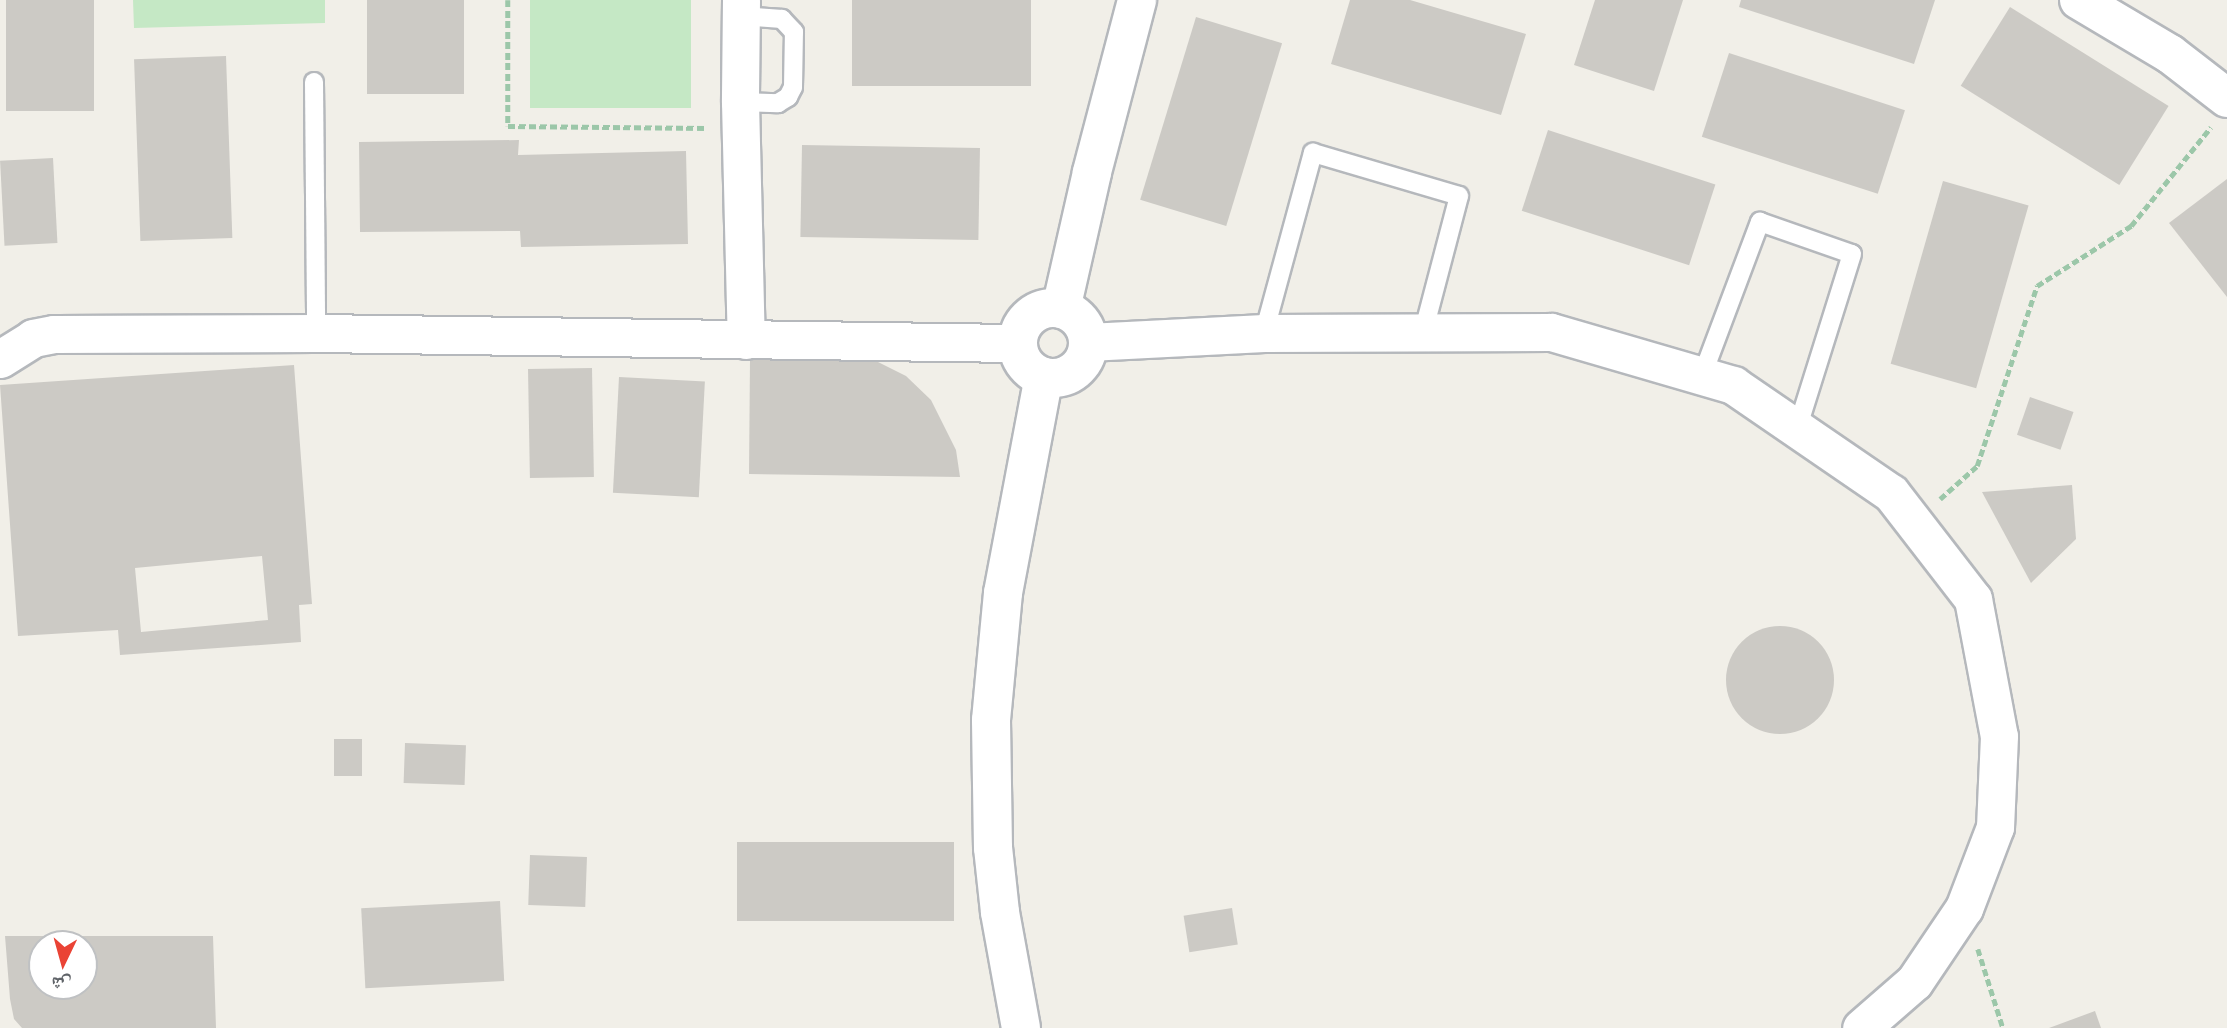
<!DOCTYPE html>
<meta charset="utf-8">
<style>
body{margin:0}
#map{position:relative;width:2227px;height:1028px;overflow:hidden;background:#f1efe8;font-family:"Varela Round","Noto Naskh Arabic",sans-serif}
div>[style]{position:absolute}
[style*='--x']{left:calc(var(--x)*1px);top:calc(var(--y)*1px);width:calc(var(--w)*1px);rotate:calc(var(--a)*1deg)}
.green>*{inset:0;background:#c5e8c5;transform-origin:0 0}
.building>*{inset:0;background:#cccac5;transform-origin:0 0}
.round{border-radius:50%}
.path>*{height:4.5px;margin-top:-2.25px;transform-origin:0;background:repeating-linear-gradient(90deg,#9cc7a9 0 7px,transparent 0 10.5px)}
.roads{filter:drop-shadow(2px 0 #b5b8bc) drop-shadow(-2px 0 #b5b8bc) drop-shadow(0 2px #b5b8bc) drop-shadow(0 -2px #b5b8bc)}
.service>*{height:18px;margin:-9px;padding:0 9px;transform-origin:9px;border-radius:9px;background:#fff}
.minor>*{height:37px;margin:-18.5px;padding:0 18.5px;transform-origin:18.5px;border-radius:18.5px;background:#fff}
.tertiary>*{height:38px;margin:-19px;padding:0 19px;transform-origin:19px;border-radius:19px;background:#fff}
.tertiary>.ring{margin:-19px;padding:0;box-sizing:content-box;background:none;border:38px solid #fff;border-radius:50%}
span{translate:-50% -50%;white-space:nowrap;text-align:center;line-height:1.15;-webkit-text-stroke:6px #fff;paint-order:stroke}
.north{position:absolute;left:28px;top:930px;width:70px;height:70px;box-sizing:border-box;background:#fff;border:2px solid #bfc1c3;border-radius:50%;rotate:185deg;font-size:19px;font-weight:700;line-height:28px;text-align:center;color:#5f6368}
.north::after{content:'';display:block;margin:auto;width:24px;height:32px;background:#ea4335;clip-path:polygon(50% 0,100% 100%,50% 72%,0 100%)}
</style>
<div id="map">
<div class="green">
<div style="clip-path:polygon(133px 0,325px 0,325px 23px,134px 28px)"></div>
<div style="left:530px;top:0;width:161px;height:108px"></div>
</div>
<div class="building">
<div style="left:6px;top:0;width:88px;height:111px"></div>
<div style="left:367px;top:0;width:97px;height:94px"></div>
<div style="left:852px;top:0;width:179px;height:86px"></div>
<div style="clip-path:polygon(1350px 0,1410px 0,1526px 34px,1501px 115px,1331px 64px)"></div>
<div style="clip-path:polygon(1595px 0,1683px 0,1654px 91px,1574px 65px)"></div>
<div style="clip-path:polygon(1741px 0,1935px 0,1914px 64px,1739px 7px)"></div>
<div style="left:2010px;top:7px;width:187px;height:93px;rotate:32deg"></div>
<div style="left:1196px;top:17px;width:90px;height:191px;rotate:17deg"></div>
<div style="left:1729px;top:53px;width:185px;height:88px;rotate:18deg"></div>
<div style="left:226px;top:56px;width:182px;height:92px;rotate:88deg"></div>
<div style="left:1548px;top:130px;width:176px;height:85px;rotate:18deg"></div>
<div style="clip-path:polygon(519px 140px,518px 155px,686px 151px,688px 244px,521px 247px,520px 231px,360px 232px,359px 142px)"></div>
<div style="left:802px;top:145px;width:178px;height:92px;rotate:1deg"></div>
<div style="left:53px;top:158px;width:85px;height:53px;rotate:87deg"></div>
<div style="clip-path:polygon(2227px 179px,2227px 297px,2169px 223px)"></div>
<div style="left:1943px;top:181px;width:89px;height:190px;rotate:16deg"></div>
<div style="clip-path:polygon(872px 359px,906px 376px,931px 400px,956px 450px,960px 477px,749px 474px,750px 360px)"></div>
<div style="clip-path:polygon(evenodd,294px 365px,312px 604px,299px 605px,301px 642px,120px 655px,118px 630px,18px 636px,0 385px,294px 365px,262px 556px,268px 620px,141px 632px,135px 568px,262px 556px)"></div>
<div style="left:592px;top:368px;width:109px;height:64px;rotate:89deg"></div>
<div style="left:619px;top:377px;width:86px;height:116px;rotate:3deg"></div>
<div style="left:2030px;top:397px;width:46px;height:40px;rotate:19deg"></div>
<div style="clip-path:polygon(2072px 485px,2076px 539px,2031px 583px,1982px 492px)"></div>
<div class="round" style="left:1726px;top:626px;width:108px;height:108px"></div>
<div style="left:334px;top:739px;width:28px;height:37px"></div>
<div style="left:405px;top:743px;width:61px;height:40px;rotate:2deg"></div>
<div style="left:737px;top:842px;width:217px;height:79px"></div>
<div style="left:530px;top:855px;width:57px;height:50px;rotate:2deg"></div>
<div style="left:500px;top:901px;width:80px;height:139px;rotate:87deg"></div>
<div style="left:1232px;top:908px;width:37px;height:49px;rotate:81deg"></div>
<div style="clip-path:polygon(evenodd,5px 936px,213px 936px,216px 1028px,22px 1028px,14px 1019px,10px 999px,5px 936px,42px 944px,84px 944px,84px 986px,42px 986px,42px 944px)"></div>
<div style="clip-path:polygon(2095px 1011px,2101px 1028px,2049px 1028px)"></div>
</div>
<div class="path">
<div style="--x:508;--y:0;--w:126;--a:90"></div>
<div style="--x:508;--y:126;--w:198;--a:0.6"></div>
<div style="--x:1940;--y:499;--w:50;--a:-41.7"></div>
<div style="--x:1977;--y:466;--w:190;--a:-71.6"></div>
<div style="--x:2037;--y:286;--w:112;--a:-32.6"></div>
<div style="--x:2131;--y:226;--w:127;--a:-51.1"></div>
<div style="--x:1978;--y:949;--w:83;--a:72.4"></div>
</div>
<div class="roads">
<div class="service">
<div style="--x:314;--y:82;--w:251;--a:89.5"></div>
<div style="--x:740;--y:102;--w:38;--a:2"></div>
<div style="--x:778;--y:103;--w:12;--a:-31"></div>
<div style="--x:788;--y:97;--w:11;--a:-63"></div>
<div style="--x:793;--y:87;--w:55;--a:-89"></div>
<div style="--x:794;--y:32;--w:18;--a:-133"></div>
<div style="--x:782;--y:19;--w:41;--a:-175.8"></div>
<div style="--x:1264;--y:333;--w:187;--a:-74.8"></div>
<div style="--x:1313;--y:153;--w:152;--a:16.4"></div>
<div style="--x:1459;--y:196;--w:142;--a:104.7"></div>
<div style="--x:1702;--y:376;--w:165;--a:-69.4"></div>
<div style="--x:1760;--y:222;--w:97;--a:19.2"></div>
<div style="--x:1852;--y:254;--w:183;--a:107.4"></div>
</div>
<div class="minor">
<div style="--x:741;--y:0;--w:102;--a:90.6"></div>
<div style="--x:740;--y:102;--w:238;--a:88.6"></div>
<div style="--x:1088;--y:342;--w:176;--a:-2.9"></div>
<div style="--x:1264;--y:333;--w:287;--a:-0.2"></div>
<div style="--x:1551;--y:332;--w:190;--a:16.2"></div>
<div style="--x:1733;--y:385;--w:191;--a:34.4"></div>
<div style="--x:1891;--y:493;--w:134;--a:52.3"></div>
<div style="--x:1973;--y:599;--w:139;--a:79.3"></div>
<div style="--x:1999;--y:736;--w:91;--a:92.5"></div>
<div style="--x:1995;--y:827;--w:87;--a:110.9"></div>
<div style="--x:1964;--y:908;--w:89;--a:124"></div>
<div style="--x:1914;--y:982;--w:70;--a:139"></div>
<div style="--x:0;--y:359;--w:39;--a:-32"></div>
<div style="--x:33;--y:338;--w:21;--a:-11"></div>
<div style="--x:54;--y:334;--w:262;--a:-0.2"></div>
<div style="--x:316;--y:333;--w:702;--a:0.82"></div>
</div>
<div class="tertiary">
<div style="--x:2079;--y:0;--w:106;--a:30.7"></div>
<div style="--x:2170;--y:54;--w:72;--a:37.7"></div>
<div class="ring" style="left:1018px;top:308px;width:32px;height:32px"></div>
<div style="--x:1061;--y:309;--w:140;--a:-77.2"></div>
<div style="--x:1092;--y:172;--w:178;--a:-75.3"></div>
<div style="--x:1021;--y:1028;--w:118;--a:-100.3"></div>
<div style="--x:1000;--y:912;--w:64;--a:-96.2"></div>
<div style="--x:993;--y:848;--w:128;--a:-90.9"></div>
<div style="--x:991;--y:720;--w:128;--a:-84.6"></div>
<div style="--x:1003;--y:593;--w:220;--a:-79.3"></div>
</div>
</div>
<div class="north">ش</div>
</div>
